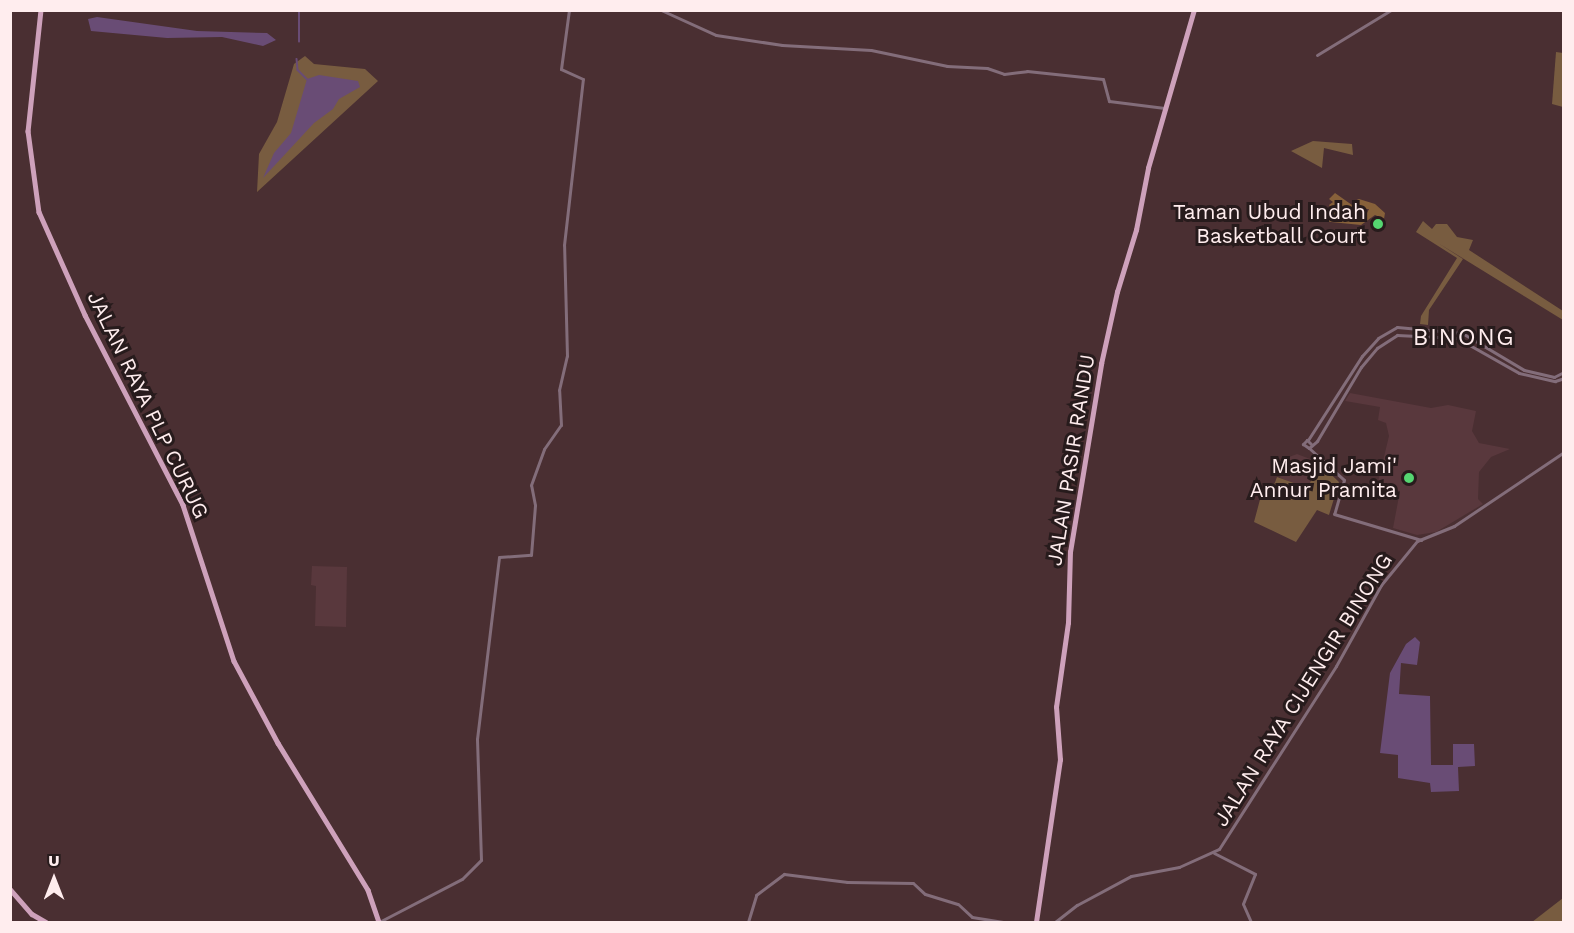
<!DOCTYPE html>
<style>
body{margin:0}
#map{position:relative;width:1574px;height:933px;overflow:hidden;background:#4a2f32;font-family:"Work Sans",sans-serif}
div>[style]{position:absolute}
[style*='--x']{left:calc(var(--x)*1px);top:calc(var(--y)*1px);width:calc(var(--w)*1px);rotate:calc(var(--a)*1deg)}
.built>*{inset:0;background:#59383d}
.green>*{inset:0;background:#785c40}
.forest>*{inset:0;background:#87613a}
.water>*{inset:0;background:#694c75}
.stream>*{height:1.5px;margin:-0.75px;padding:0 0.75px;transform-origin:0.75px;border-radius:0.75px;background:#694c75}
.minor>*{height:3px;margin:-1.5px;padding:0 1.5px;transform-origin:1.5px;border-radius:1.5px;background:#836d7a}
.major>*{height:4.5px;margin:-2.25px;padding:0 2.25px;transform-origin:2.25px;border-radius:2.25px;background:#cea1bb}
.dots>*{width:16px;height:16px;translate:-50% -50%;box-sizing:border-box;border:3px solid #271b1c;border-radius:50%}
span{translate:-50% -50%;white-space:nowrap;text-align:center;line-height:1.15;-webkit-text-stroke:6px #271b1c;paint-order:stroke}
.poi-label{font-size:21px;color:#ffedee}
.right{translate:-100% -50%;text-align:right}
.street-label{font-size:21px;color:#ffedee}
.quarter-label{font-size:24px;color:#ffedee;letter-spacing:1.5px}
.frame{position:absolute;inset:0;border:12px solid #ffedee;pointer-events:none}
.north{position:absolute;left:24px;top:849px;width:60px;height:60px;-webkit-text-stroke:4px #271b1c;paint-order:stroke;rotate:0deg;font-size:16px;font-weight:700;line-height:24px;text-align:center;color:#ffedee}
.north::after{content:'';display:block;margin:auto;width:21px;height:27px;background:#ffedee;clip-path:polygon(50% 0,100% 100%,50% 72%,0 100%)}
</style>
<div id="map">
<div class="built">
<div style="clip-path:polygon(1350px 393px,1431px 408px,1448px 405px,1476px 411px,1472px 431px,1479px 443px,1510px 449px,1491px 457px,1479px 472px,1478px 499px,1483px 504px,1436px 532px,1417px 535px,1393px 528px,1400px 491px,1377px 486px,1389px 436px,1386px 423px,1378px 420px,1380px 407px,1345px 401px)"></div>
<div style="clip-path:polygon(1297px 454px,1318px 462px,1308px 488px,1280px 478px,1284px 459px)"></div>
<div style="clip-path:polygon(312px 566px,347px 567px,346px 627px,315px 626px,316px 586px,311px 585px)"></div>
</div>
<div class="green">
<div style="clip-path:polygon(1556px 52px,1563px 53px,1563px 107px,1552px 104px)"></div>
<div style="clip-path:polygon(305px 56px,314px 64px,365px 69px,378px 81px,257px 192px,259px 154px,277px 122px,294px 64px)"></div>
<div style="clip-path:polygon(1313px 141px,1352px 144px,1353px 155px,1324px 148px,1322px 168px,1291px 151px)"></div>
<div style="clip-path:polygon(1423px 221px,1432px 229px,1436px 224px,1447px 224px,1457px 237px,1473px 240px,1469px 250px,1563px 311px,1563px 320px,1438px 243px,1463px 259px,1429px 310px,1428px 325px,1420px 324px,1421px 316px,1457px 258px,1416px 232px)"></div>
<div style="clip-path:polygon(1318px 462px,1339px 482px,1329px 515px,1317px 510px,1296px 542px,1254px 522px,1262px 492px,1271px 493px,1277px 477px,1308px 488px)"></div>
<div style="clip-path:polygon(1563px 898px,1563px 922px,1532px 922px)"></div>
</div>
<div class="forest">
<div style="clip-path:polygon(1335px 193px,1352px 205px,1350px 212px,1354px 216px,1366px 215px,1369px 209px,1360px 209px,1354px 201px,1359px 199px,1375px 204px,1385px 213px,1384px 219px,1375px 215px,1361px 225px,1321px 221px,1320px 212px,1332px 211px,1329px 205px,1333px 202px,1329px 199px)"></div>
</div>
<div class="water">
<div style="clip-path:polygon(97px 17px,197px 31px,267px 33px,276px 40px,263px 46px,222px 37px,167px 38px,91px 31px,88px 19px)"></div>
<div style="clip-path:polygon(319px 75px,358px 81px,360px 87px,339px 99px,333px 109px,314px 123px,263px 178px,274px 153px,291px 133px,307px 79px)"></div>
<div style="clip-path:polygon(1415px 637px,1420px 642px,1417px 665px,1401px 663px,1399px 694px,1430px 696px,1431px 765px,1453px 765px,1453px 744px,1474px 744px,1475px 766px,1458px 767px,1459px 791px,1431px 792px,1430px 783px,1398px 778px,1398px 755px,1380px 753px,1390px 673px,1406px 644px)"></div>
</div>
<div class="stream">
<div style="--x:299;--y:42;--w:32;--a:-90"></div>
<div style="--x:297;--y:59;--w:11;--a:85"></div>
<div style="--x:298;--y:70;--w:13;--a:45"></div>
</div>
<div class="minor">
<div style="--x:661;--y:10;--w:60;--a:24.4"></div>
<div style="--x:716;--y:35;--w:67;--a:8.6"></div>
<div style="--x:782;--y:45;--w:89;--a:3.2"></div>
<div style="--x:871;--y:50;--w:78;--a:11.9"></div>
<div style="--x:947;--y:66;--w:40;--a:2.9"></div>
<div style="--x:987;--y:68;--w:18;--a:19"></div>
<div style="--x:1004;--y:74;--w:23;--a:-7"></div>
<div style="--x:1027;--y:71;--w:76;--a:6"></div>
<div style="--x:1103;--y:79;--w:23;--a:75"></div>
<div style="--x:1109;--y:101;--w:56;--a:7.1"></div>
<div style="--x:1317;--y:55;--w:87;--a:-31.3"></div>
<div style="--x:1308;--y:440;--w:100;--a:-57.3"></div>
<div style="--x:1362;--y:356;--w:24;--a:-48"></div>
<div style="--x:1378;--y:338;--w:22;--a:-30"></div>
<div style="--x:1397;--y:327;--w:65;--a:5.3"></div>
<div style="--x:1462;--y:333;--w:72;--a:30.8"></div>
<div style="--x:1524;--y:370;--w:31;--a:13"></div>
<div style="--x:1554;--y:377;--w:11;--a:-27"></div>
<div style="--x:1311;--y:444;--w:6;--a:-135"></div>
<div style="--x:1307;--y:440;--w:6;--a:135"></div>
<div style="--x:1303;--y:444;--w:7;--a:34"></div>
<div style="--x:1309;--y:448;--w:11;--a:-41"></div>
<div style="--x:1317;--y:441;--w:86;--a:-59.3"></div>
<div style="--x:1361;--y:367;--w:25;--a:-50"></div>
<div style="--x:1377;--y:348;--w:24;--a:-33"></div>
<div style="--x:1397;--y:335;--w:60;--a:2.9"></div>
<div style="--x:1457;--y:338;--w:71;--a:29.4"></div>
<div style="--x:1519;--y:373;--w:37;--a:13"></div>
<div style="--x:1555;--y:381;--w:9;--a:-18"></div>
<div style="--x:1309;--y:448;--w:47;--a:42.4"></div>
<div style="--x:1344;--y:480;--w:35;--a:106"></div>
<div style="--x:1334;--y:514;--w:91;--a:16.6"></div>
<div style="--x:1214;--y:853;--w:46;--a:27.1"></div>
<div style="--x:1255;--y:874;--w:32;--a:112"></div>
<div style="--x:1243;--y:904;--w:20;--a:66"></div>
<div style="--x:379;--y:922;--w:93;--a:-27.4"></div>
<div style="--x:462;--y:879;--w:27;--a:-45"></div>
<div style="--x:481;--y:860;--w:121;--a:-91.9"></div>
<div style="--x:477;--y:739;--w:183;--a:-83.1"></div>
<div style="--x:499;--y:557;--w:32;--a:-4"></div>
<div style="--x:531;--y:555;--w:50;--a:-85.4"></div>
<div style="--x:535;--y:505;--w:20;--a:-101"></div>
<div style="--x:531;--y:485;--w:38;--a:-70"></div>
<div style="--x:544;--y:449;--w:29;--a:-55"></div>
<div style="--x:561;--y:425;--w:35;--a:-93"></div>
<div style="--x:559;--y:390;--w:35;--a:-77"></div>
<div style="--x:567;--y:356;--w:111;--a:-91.5"></div>
<div style="--x:564;--y:245;--w:167;--a:-83.5"></div>
<div style="--x:583;--y:79;--w:24;--a:-156"></div>
<div style="--x:561;--y:69;--w:60;--a:-82.3"></div>
<div style="--x:748;--y:922;--w:28;--a:-73"></div>
<div style="--x:756;--y:895;--w:35;--a:-37"></div>
<div style="--x:784;--y:874;--w:64;--a:7.2"></div>
<div style="--x:847;--y:882;--w:66;--a:0.9"></div>
<div style="--x:913;--y:883;--w:16;--a:43"></div>
<div style="--x:925;--y:894;--w:34;--a:17"></div>
<div style="--x:958;--y:904;--w:19;--a:43"></div>
<div style="--x:972;--y:917;--w:33;--a:9"></div>
<div style="--x:1055;--y:922;--w:28;--a:-38"></div>
<div style="--x:1077;--y:905;--w:61;--a:-28.2"></div>
<div style="--x:1131;--y:876;--w:49;--a:-10.6"></div>
<div style="--x:1179;--y:867;--w:44;--a:-24.2"></div>
<div style="--x:1219;--y:849;--w:217;--a:-57.4"></div>
<div style="--x:1336;--y:666;--w:93;--a:-60.9"></div>
<div style="--x:1381;--y:585;--w:57;--a:-50.7"></div>
<div style="--x:1417;--y:541;--w:40;--a:-22"></div>
<div style="--x:1454;--y:526;--w:133;--a:-33.9"></div>
</div>
<div class="major">
<div style="--x:41;--y:10;--w:122;--a:96.1"></div>
<div style="--x:28;--y:131;--w:82;--a:82.3"></div>
<div style="--x:39;--y:212;--w:113;--a:65.9"></div>
<div style="--x:85;--y:315;--w:214;--a:62.7"></div>
<div style="--x:183;--y:505;--w:164;--a:71.9"></div>
<div style="--x:234;--y:661;--w:93;--a:61.8"></div>
<div style="--x:278;--y:743;--w:172;--a:58.5"></div>
<div style="--x:368;--y:890;--w:34;--a:71"></div>
<div style="--x:10;--y:889;--w:33;--a:49"></div>
<div style="--x:32;--y:914;--w:16;--a:30"></div>
<div style="--x:1036;--y:922;--w:164;--a:-81.6"></div>
<div style="--x:1060;--y:760;--w:53;--a:-94.3"></div>
<div style="--x:1056;--y:707;--w:85;--a:-81.9"></div>
<div style="--x:1068;--y:623;--w:71;--a:-88.4"></div>
<div style="--x:1070;--y:552;--w:191;--a:-80.6"></div>
<div style="--x:1101;--y:364;--w:74;--a:-77.5"></div>
<div style="--x:1117;--y:292;--w:65;--a:-73"></div>
<div style="--x:1136;--y:230;--w:63;--a:-79"></div>
<div style="--x:1148;--y:168;--w:165;--a:-73.8"></div>
</div>
<div class="dots">
<div style="left:1378px;top:224px;background:#55d671"></div>
<div style="left:1409px;top:478px;background:#55d671"></div>
</div>
<div class="poi-label">
<span class="right" style="left:1366px;top:224px">Taman Ubud Indah<br>Basketball Court</span>
<span class="right" style="left:1397px;top:478px">Masjid Jami'<br>Annur Pramita</span>
</div>
<div class="street-label">
<span style="left:148px;top:405px;rotate:64deg">JALAN RAYA PLP CURUG</span>
<span style="left:1071px;top:460px;rotate:-81deg">JALAN PASIR RANDU</span>
<span style="left:1303px;top:690px;rotate:-58deg">JALAN RAYA CIJENGIR BINONG</span>
</div>
<div class="quarter-label">
<span style="left:1464px;top:338px">BINONG</span>
</div>
<div class="frame"></div>
<div class="north">U</div>
</div>
